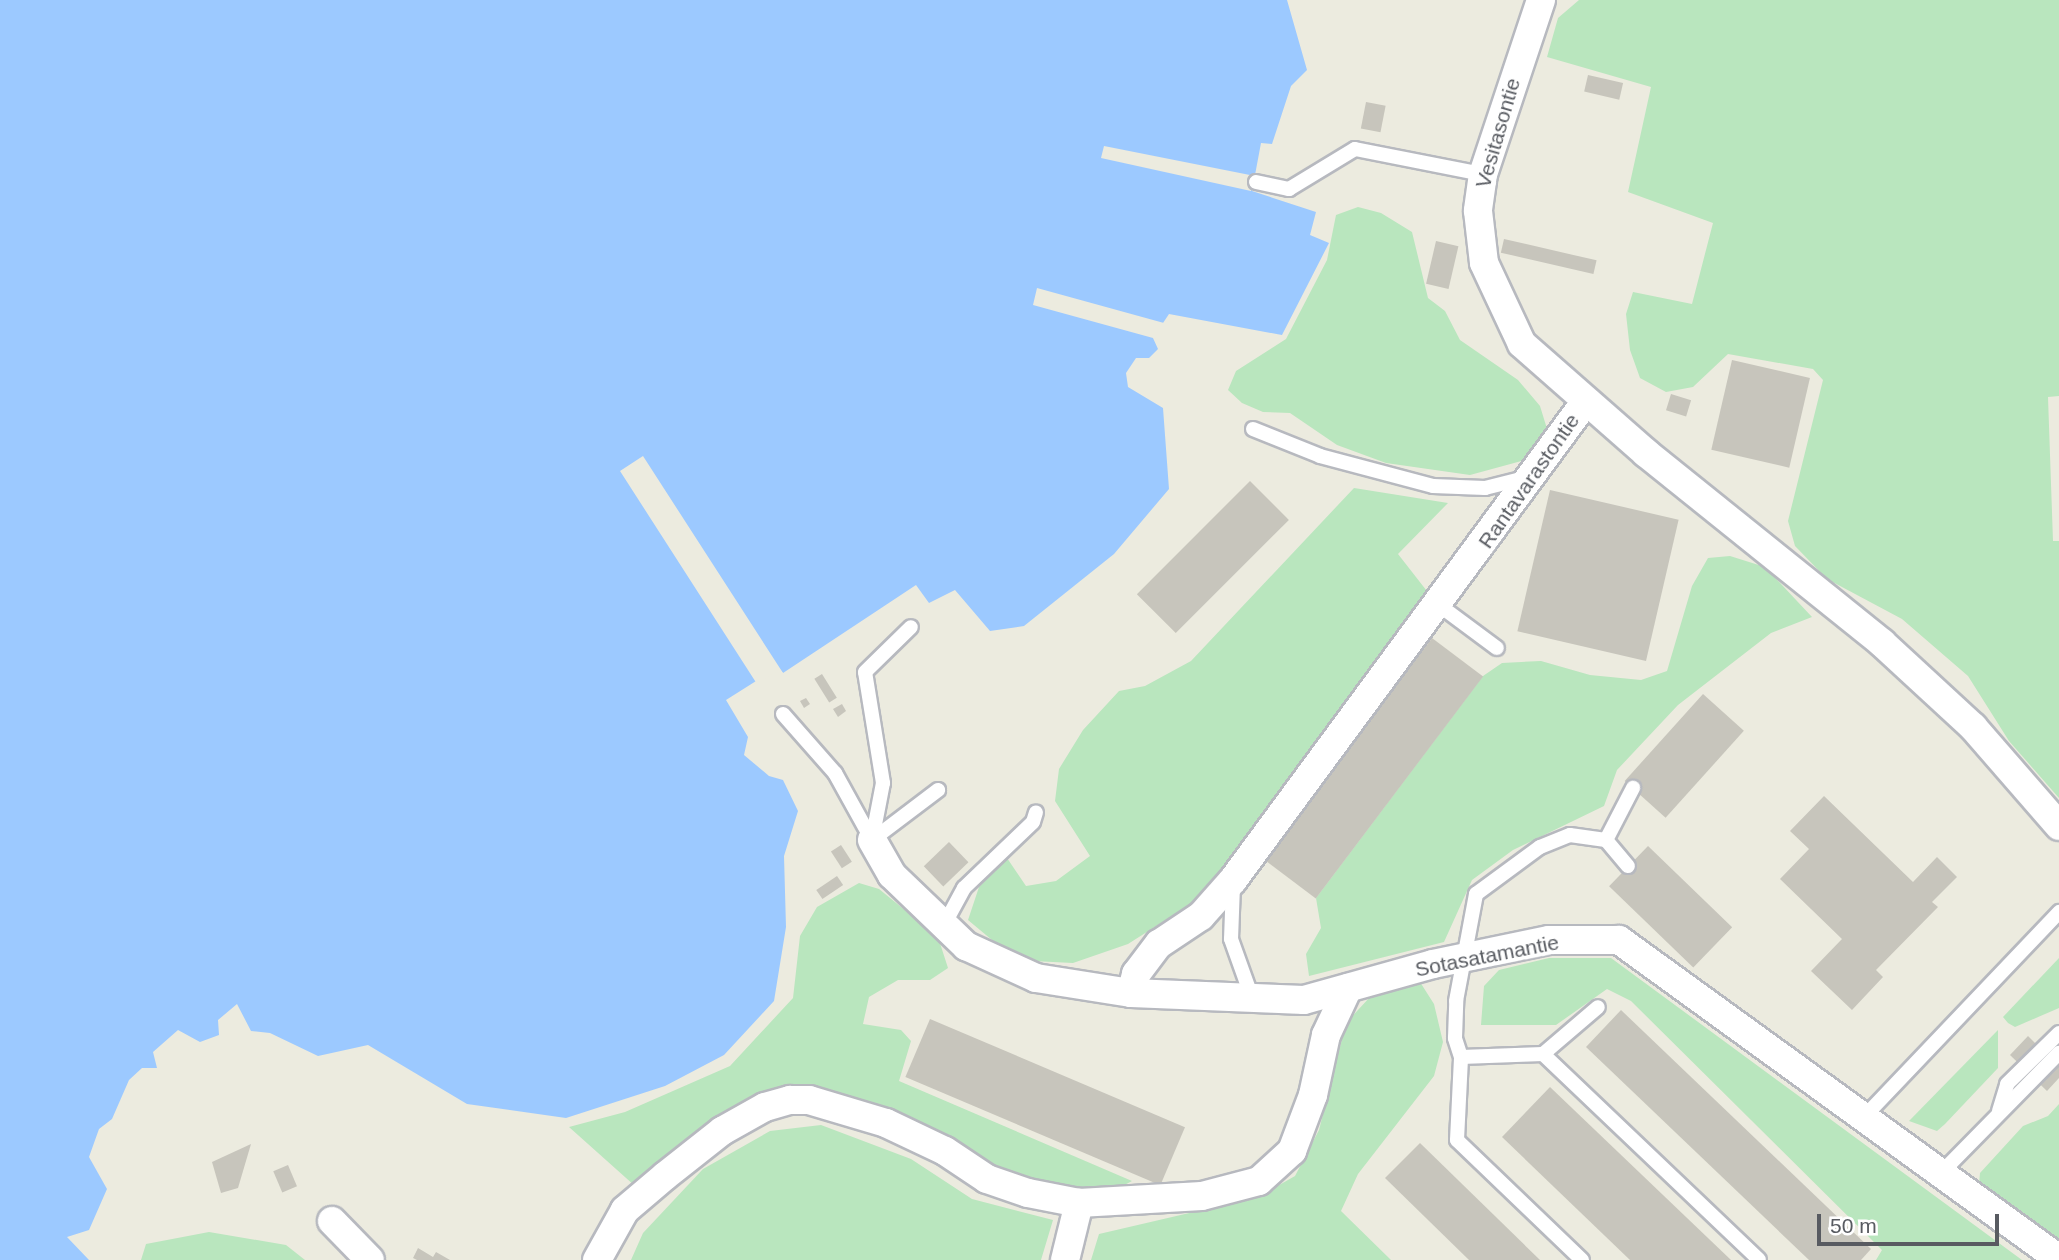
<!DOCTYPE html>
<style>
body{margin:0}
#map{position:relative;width:2059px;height:1260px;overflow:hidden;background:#ecebdf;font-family:Helvetica,sans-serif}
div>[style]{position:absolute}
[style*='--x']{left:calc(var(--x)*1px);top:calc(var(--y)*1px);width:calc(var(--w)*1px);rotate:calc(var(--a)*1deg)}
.green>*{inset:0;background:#b9e6be}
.water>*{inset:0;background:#9cc9ff}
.pier>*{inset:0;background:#ecebdf}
.building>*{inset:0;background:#c7c5bc;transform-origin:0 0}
.roads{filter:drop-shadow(2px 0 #b7b9bf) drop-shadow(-2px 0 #b7b9bf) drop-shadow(0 2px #b7b9bf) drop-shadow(0 -2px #b7b9bf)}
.lane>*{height:14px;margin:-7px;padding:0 7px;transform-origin:7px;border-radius:7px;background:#fff}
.street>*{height:28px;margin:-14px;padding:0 14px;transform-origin:14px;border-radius:14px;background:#fff}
span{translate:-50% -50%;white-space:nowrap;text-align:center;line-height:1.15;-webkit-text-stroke:7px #fff;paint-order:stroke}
.street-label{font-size:21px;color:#585b61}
.scale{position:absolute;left:1817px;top:1214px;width:182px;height:32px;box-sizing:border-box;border:4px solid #585b61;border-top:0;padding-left:9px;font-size:21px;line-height:24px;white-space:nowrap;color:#585b61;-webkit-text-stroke:5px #fff;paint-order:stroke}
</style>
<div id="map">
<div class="green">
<div style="clip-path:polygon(1579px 0,2059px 0,2059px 396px,2048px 397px,2053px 541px,2059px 541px,2059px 798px,2009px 741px,1968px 676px,1902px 619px,1827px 579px,1795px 546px,1788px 521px,1823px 380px,1813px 369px,1728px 354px,1693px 387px,1666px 392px,1640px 378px,1630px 350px,1626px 314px,1633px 292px,1692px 304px,1713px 223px,1628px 192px,1651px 87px,1547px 57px,1558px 18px)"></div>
<div style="clip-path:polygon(1358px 207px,1381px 213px,1412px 232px,1428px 298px,1445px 311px,1460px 340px,1518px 380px,1540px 406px,1548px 432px,1529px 459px,1470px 475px,1386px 463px,1337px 445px,1290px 413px,1263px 412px,1242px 403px,1228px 390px,1236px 371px,1286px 339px,1327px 260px,1336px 215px)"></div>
<div style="clip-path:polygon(1354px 488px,1448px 503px,1398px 554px,1430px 595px,1241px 849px,1197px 900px,1128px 944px,1073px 963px,1033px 961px,998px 945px,968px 920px,979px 887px,1007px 858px,1026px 886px,1056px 881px,1090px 856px,1055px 801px,1059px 769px,1083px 730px,1119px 691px,1145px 686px,1191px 661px)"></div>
<div style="clip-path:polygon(1730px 556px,1765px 567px,1812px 617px,1771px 633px,1678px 705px,1617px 770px,1604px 806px,1513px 850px,1472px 880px,1444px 942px,1309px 976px,1306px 954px,1321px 928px,1316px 898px,1483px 676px,1502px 663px,1541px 661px,1590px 675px,1641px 680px,1667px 671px,1692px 586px,1708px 558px)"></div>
<div style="clip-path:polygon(859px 883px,879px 889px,938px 937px,948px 968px,930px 980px,898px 980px,869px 997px,863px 1024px,901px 1030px,911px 1041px,899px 1081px,1132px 1181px,1115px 1190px,1063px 1191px,1010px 1177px,783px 1088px,717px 1117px,635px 1186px,569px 1127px,625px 1112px,730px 1066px,793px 998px,800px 936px,817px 907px)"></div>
<div style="clip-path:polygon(1549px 958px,1611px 958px,2022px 1260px,1876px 1260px,1882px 1250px,1631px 1001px,1607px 989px,1556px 1025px,1481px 1025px,1484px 986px,1499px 970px)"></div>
<div style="clip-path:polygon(2059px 958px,2059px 1008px,2015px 1027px,2008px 1023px,2003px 1017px)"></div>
<div style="clip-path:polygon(1420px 982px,1434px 1004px,1443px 1042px,1434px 1076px,1358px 1174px,1341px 1211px,1391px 1260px,1091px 1260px,1099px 1234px,1258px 1197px,1295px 1176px,1319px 1130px,1346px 1023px,1370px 997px)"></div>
<div style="clip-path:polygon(1998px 1030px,1998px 1068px,1945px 1124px,1937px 1131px,1909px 1121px)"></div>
<div style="clip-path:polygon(2059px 1104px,2059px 1244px,1984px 1193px,1979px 1184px,1980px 1173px,2023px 1126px,2048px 1116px)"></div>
<div style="clip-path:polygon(821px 1125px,911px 1159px,972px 1199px,1053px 1220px,1041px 1260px,631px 1260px,643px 1233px,703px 1169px,770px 1131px)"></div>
<div style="clip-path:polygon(209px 1232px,286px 1245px,305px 1260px,141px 1260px,146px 1244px)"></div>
</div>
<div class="water">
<div style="clip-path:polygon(0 0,1287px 0,1307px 70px,1291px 86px,1272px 144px,1261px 143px,1252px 191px,1316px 212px,1310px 235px,1329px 243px,1282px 335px,1169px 314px,1153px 338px,1158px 349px,1149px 358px,1136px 358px,1126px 373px,1128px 387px,1163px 408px,1169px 489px,1114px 554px,1024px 626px,990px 631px,955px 590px,929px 603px,916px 585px,783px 673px,778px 667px,726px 700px,748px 737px,744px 755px,769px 776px,783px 780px,798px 811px,784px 856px,786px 927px,774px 1001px,724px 1055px,665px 1086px,566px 1118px,467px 1104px,368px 1045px,318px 1056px,270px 1033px,251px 1031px,237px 1004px,218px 1020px,219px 1035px,200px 1042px,178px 1030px,153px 1052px,157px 1068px,142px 1068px,129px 1080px,112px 1119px,99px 1129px,89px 1157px,107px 1189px,89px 1230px,67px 1237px,89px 1260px,0 1260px)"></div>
</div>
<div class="pier">
<div style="clip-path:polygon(1104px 146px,1255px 176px,1251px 191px,1101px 158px)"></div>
<div style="clip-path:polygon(1037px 288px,1164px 323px,1167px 324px,1158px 340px,1153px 338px,1033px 305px)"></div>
<div style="clip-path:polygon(643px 456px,783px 673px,785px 676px,777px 671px,757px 684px,620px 471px)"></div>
</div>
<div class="building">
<div style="left:1588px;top:75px;width:36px;height:17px;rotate:13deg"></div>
<div style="left:1366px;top:102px;width:20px;height:27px;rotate:11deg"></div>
<div style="left:1504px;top:239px;width:95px;height:14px;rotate:13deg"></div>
<div style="left:1436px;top:241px;width:23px;height:44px;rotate:13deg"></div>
<div style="left:1732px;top:360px;width:80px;height:92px;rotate:13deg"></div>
<div style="left:1671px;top:394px;width:21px;height:17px;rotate:17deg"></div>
<div style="left:1250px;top:481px;width:55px;height:160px;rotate:45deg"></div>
<div style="left:1550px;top:490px;width:132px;height:145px;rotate:13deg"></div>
<div style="left:1432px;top:638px;width:64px;height:278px;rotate:37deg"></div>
<div style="left:822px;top:674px;width:28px;height:9px;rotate:58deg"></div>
<div style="left:1703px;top:694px;width:55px;height:117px;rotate:42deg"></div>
<div style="clip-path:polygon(806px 698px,810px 704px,804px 708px,800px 701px)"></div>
<div style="clip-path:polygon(842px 704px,846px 711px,838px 717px,833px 709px)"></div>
<div style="clip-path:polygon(1824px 796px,1913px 882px,1937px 857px,1957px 877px,1932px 902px,1938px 907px,1876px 970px,1883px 977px,1852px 1010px,1811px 971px,1842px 939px,1780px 879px,1809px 849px,1790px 831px)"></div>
<div style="left:949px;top:842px;width:28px;height:35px;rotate:46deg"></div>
<div style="left:841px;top:845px;width:20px;height:12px;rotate:57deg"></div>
<div style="left:1648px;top:846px;width:117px;height:56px;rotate:44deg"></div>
<div style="left:837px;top:876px;width:11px;height:25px;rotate:56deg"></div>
<div style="clip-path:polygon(1621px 1010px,1871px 1249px,1861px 1260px,1809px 1260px,1586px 1047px)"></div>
<div style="left:930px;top:1019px;width:277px;height:63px;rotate:23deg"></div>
<div style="clip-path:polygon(2028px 1036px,2059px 1067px,2059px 1078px,2047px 1091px,2010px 1055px)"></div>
<div style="clip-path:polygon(1550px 1087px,1731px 1260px,1630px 1260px,1502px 1137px)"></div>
<div style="clip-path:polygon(1420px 1143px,1540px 1260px,1469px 1260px,1385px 1178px)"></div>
<div style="clip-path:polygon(251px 1144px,238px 1188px,221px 1193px,212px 1162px)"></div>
<div style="left:288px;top:1165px;width:23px;height:16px;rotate:67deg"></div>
<div style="clip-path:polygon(418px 1248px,433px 1257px,436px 1252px,450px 1260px,417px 1260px,413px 1258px)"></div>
</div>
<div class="roads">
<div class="lane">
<div style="--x:1256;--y:182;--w:34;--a:12"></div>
<div style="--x:1289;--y:189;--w:77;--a:-31.2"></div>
<div style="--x:1355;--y:149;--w:130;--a:11.1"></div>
<div style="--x:1253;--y:429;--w:72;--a:21.9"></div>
<div style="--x:1320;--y:456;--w:117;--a:14.9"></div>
<div style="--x:1433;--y:486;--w:52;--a:2.2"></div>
<div style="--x:1485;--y:488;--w:41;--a:-14"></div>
<div style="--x:1439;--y:605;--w:72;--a:36.6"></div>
<div style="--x:783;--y:714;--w:79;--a:48.6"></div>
<div style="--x:835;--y:773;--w:77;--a:61.1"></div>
<div style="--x:872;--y:840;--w:58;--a:-79.1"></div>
<div style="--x:883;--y:783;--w:112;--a:-99.2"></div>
<div style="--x:865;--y:672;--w:64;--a:-44.4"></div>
<div style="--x:872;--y:840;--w:83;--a:-37.1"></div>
<div style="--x:1606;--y:840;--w:59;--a:-62.6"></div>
<div style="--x:1233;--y:885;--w:54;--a:92.1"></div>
<div style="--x:1231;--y:939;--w:59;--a:70.3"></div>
<div style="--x:944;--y:925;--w:42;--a:-61.6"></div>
<div style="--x:964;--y:888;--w:95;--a:-43.7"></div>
<div style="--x:1033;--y:822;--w:10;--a:-73"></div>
<div style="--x:1543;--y:1054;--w:72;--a:-40.5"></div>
<div style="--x:1461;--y:1057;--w:82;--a:-2.1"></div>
<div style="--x:1543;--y:1054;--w:298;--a:43.6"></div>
<div style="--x:1999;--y:1111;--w:28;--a:-73"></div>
<div style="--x:2007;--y:1084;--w:73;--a:-44.4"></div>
<div style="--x:1865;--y:1116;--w:282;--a:-46.4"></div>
<div style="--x:1940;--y:1174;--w:170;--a:-45.5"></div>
<div style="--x:1582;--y:1260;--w:173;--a:-136.2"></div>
<div style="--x:1457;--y:1140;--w:83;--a:-87.2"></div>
<div style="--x:1461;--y:1057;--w:20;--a:-108"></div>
<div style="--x:1455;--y:1038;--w:37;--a:-88"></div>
<div style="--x:1456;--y:1001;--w:109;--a:-79.4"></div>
<div style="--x:1476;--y:894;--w:79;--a:-36.3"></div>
<div style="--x:1540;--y:847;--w:32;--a:-22"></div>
<div style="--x:1570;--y:835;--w:36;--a:8"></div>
<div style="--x:1606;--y:840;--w:34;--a:50"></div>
</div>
<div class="street">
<div style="--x:1541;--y:0;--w:183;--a:108.4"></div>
<div style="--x:1483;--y:174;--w:37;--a:98"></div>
<div style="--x:1478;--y:211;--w:52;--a:83.4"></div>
<div style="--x:1484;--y:263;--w:89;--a:64.9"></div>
<div style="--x:1522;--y:344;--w:165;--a:41.3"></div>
<div style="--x:1646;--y:453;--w:303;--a:38.8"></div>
<div style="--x:1882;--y:643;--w:124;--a:42.7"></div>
<div style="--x:1973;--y:727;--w:131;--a:49"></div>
<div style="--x:872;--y:840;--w:40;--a:60.3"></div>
<div style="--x:892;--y:875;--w:103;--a:43.8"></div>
<div style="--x:966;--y:946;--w:77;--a:24.6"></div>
<div style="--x:1036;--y:978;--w:96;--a:9"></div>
<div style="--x:1131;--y:993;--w:173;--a:2.3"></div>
<div style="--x:1304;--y:1000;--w:134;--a:-15.6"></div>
<div style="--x:1433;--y:964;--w:118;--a:-11.7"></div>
<div style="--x:1549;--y:940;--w:70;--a:0"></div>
<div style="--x:1619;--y:940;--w:543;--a:35.94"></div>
<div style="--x:1131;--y:993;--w:20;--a:-75"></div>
<div style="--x:1136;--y:974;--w:38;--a:-53"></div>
<div style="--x:1159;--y:944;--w:50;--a:-33.7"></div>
<div style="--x:1201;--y:916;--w:48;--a:-48.4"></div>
<div style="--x:1233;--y:880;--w:595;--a:-53.61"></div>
<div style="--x:332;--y:1221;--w:54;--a:45.7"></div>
<div style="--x:597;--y:1260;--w:57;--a:-60.8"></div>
<div style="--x:625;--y:1210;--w:52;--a:-40.4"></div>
<div style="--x:665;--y:1176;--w:73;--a:-38.3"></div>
<div style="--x:722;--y:1131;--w:49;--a:-29.2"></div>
<div style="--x:765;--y:1107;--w:26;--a:-16"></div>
<div style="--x:790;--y:1100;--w:19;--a:0"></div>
<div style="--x:809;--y:1100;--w:80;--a:16.6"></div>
<div style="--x:886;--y:1123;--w:65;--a:25.4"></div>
<div style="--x:945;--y:1151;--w:50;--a:33.7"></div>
<div style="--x:987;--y:1179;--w:43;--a:18.9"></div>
<div style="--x:1028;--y:1193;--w:52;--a:11.1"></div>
<div style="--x:1079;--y:1203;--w:123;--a:-3.3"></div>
<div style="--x:1202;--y:1196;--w:59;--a:-14.7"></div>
<div style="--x:1259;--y:1181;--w:45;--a:-42.3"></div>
<div style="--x:1292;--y:1151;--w:60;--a:-69.4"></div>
<div style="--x:1313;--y:1095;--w:61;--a:-77.8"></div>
<div style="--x:1326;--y:1035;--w:52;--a:-64.9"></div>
<div style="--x:1065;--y:1260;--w:59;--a:-76.2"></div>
</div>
</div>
<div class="street-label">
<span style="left:1498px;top:133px;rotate:-74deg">Vesitasontie</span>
<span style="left:1529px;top:481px;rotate:-55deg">Rantavarastontie</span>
<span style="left:1487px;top:956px;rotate:-11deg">Sotasatamantie</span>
</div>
<div class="scale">50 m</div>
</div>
